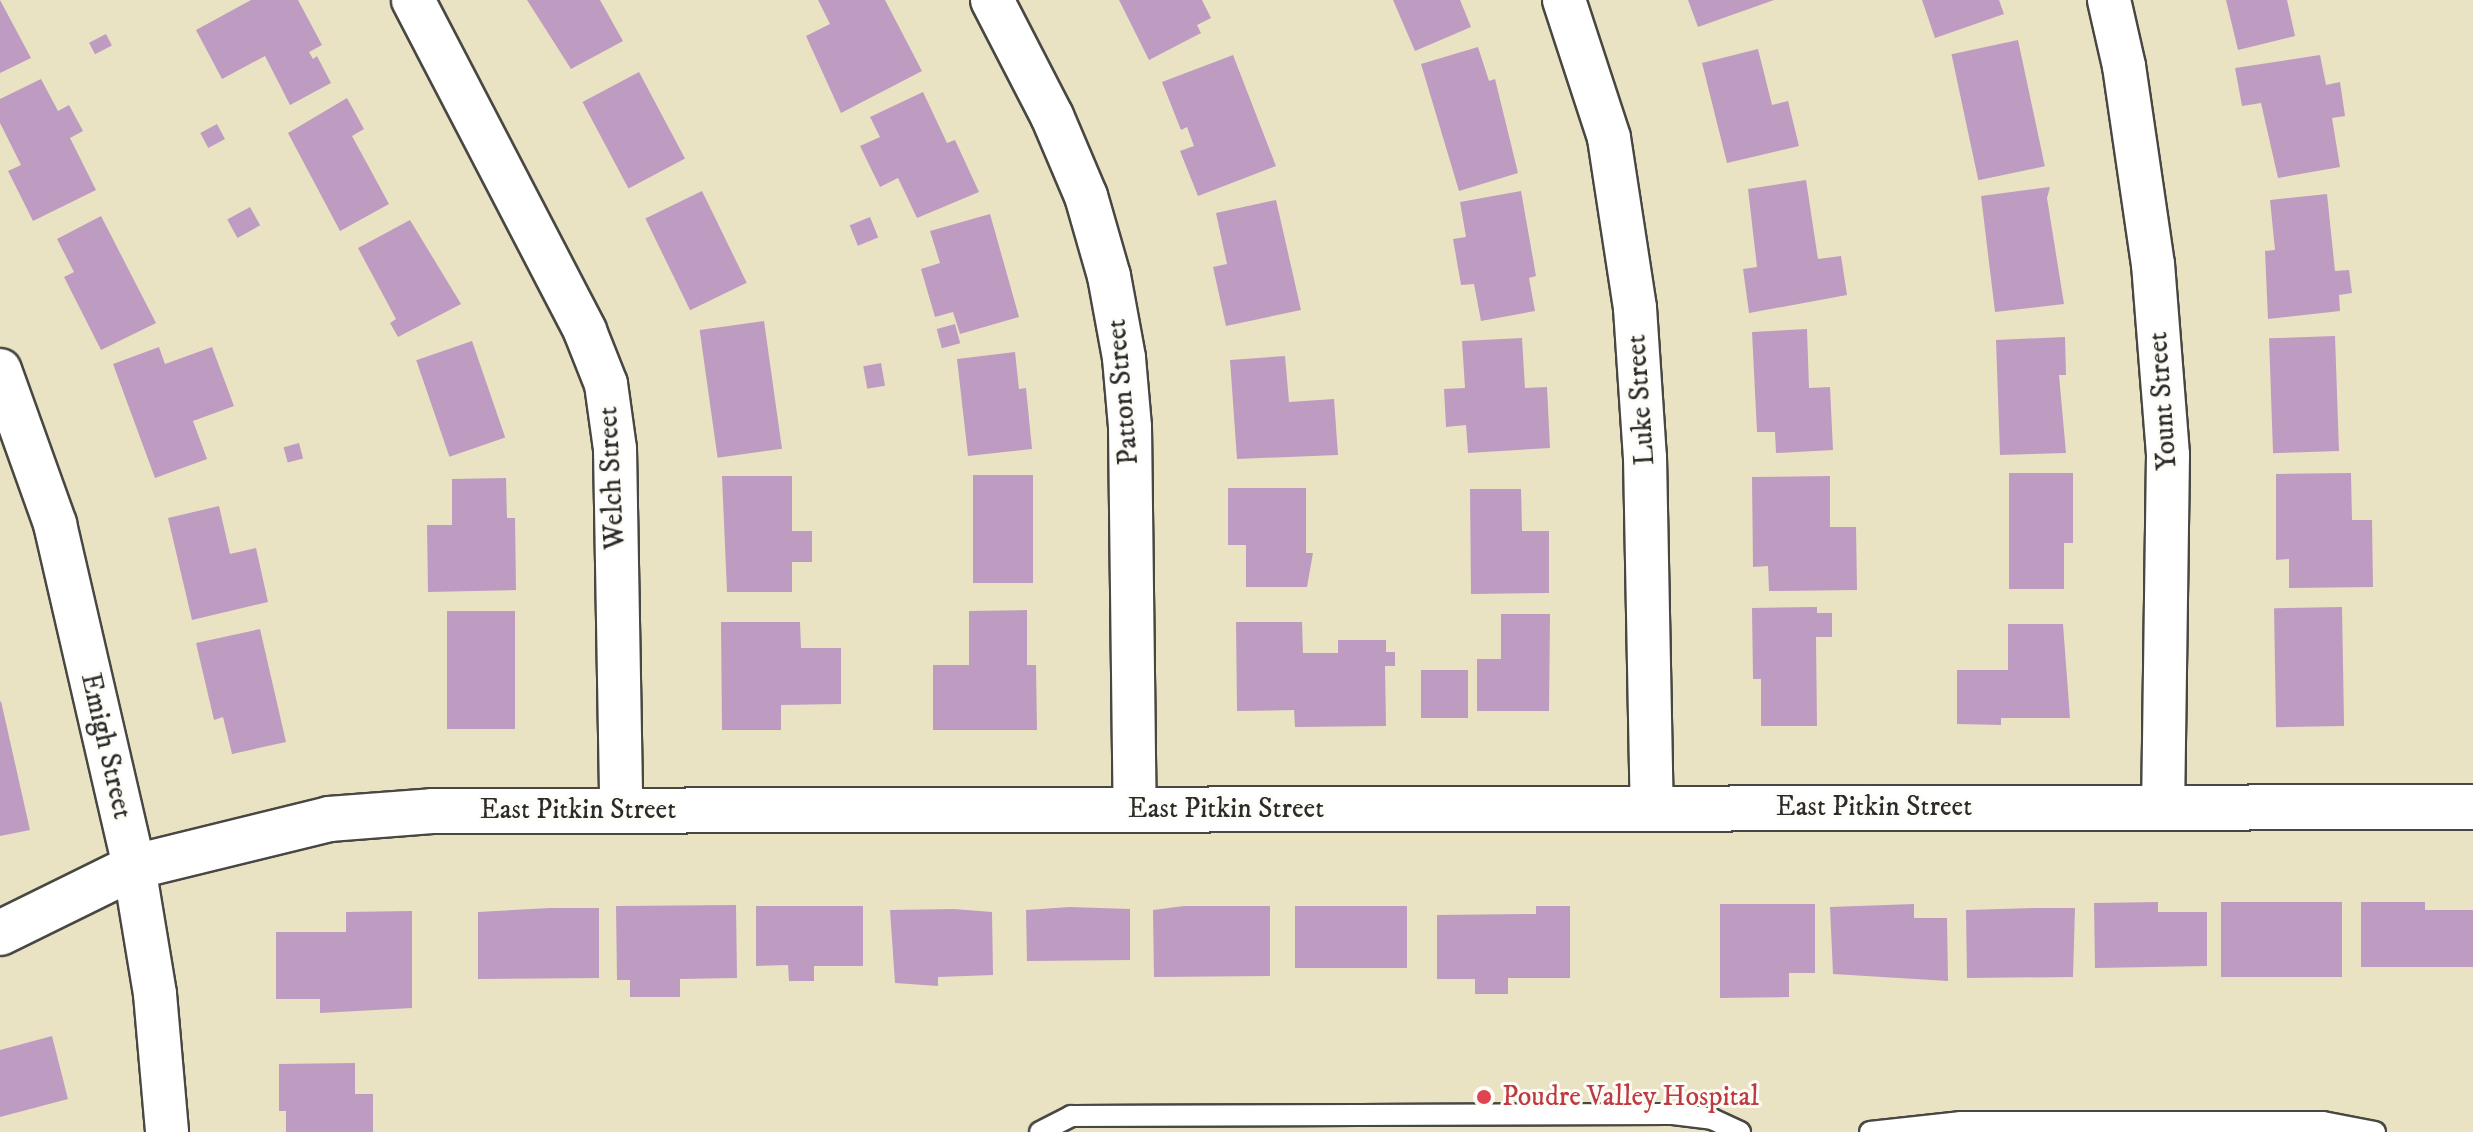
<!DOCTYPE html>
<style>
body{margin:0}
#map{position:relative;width:2473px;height:1132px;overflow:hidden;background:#e9e3c3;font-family:"IM FELL DW Pica",serif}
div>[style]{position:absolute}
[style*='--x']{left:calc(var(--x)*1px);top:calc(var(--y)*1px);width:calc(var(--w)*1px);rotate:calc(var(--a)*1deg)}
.building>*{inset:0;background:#be9cc1;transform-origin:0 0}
.roads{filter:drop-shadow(2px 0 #484742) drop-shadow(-2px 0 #484742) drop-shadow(0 2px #484742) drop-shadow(0 -2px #484742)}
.service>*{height:20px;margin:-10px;padding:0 10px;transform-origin:10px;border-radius:10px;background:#fff}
.minor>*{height:42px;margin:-21px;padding:0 21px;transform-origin:21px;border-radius:21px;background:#fff}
.tertiary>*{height:44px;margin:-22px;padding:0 22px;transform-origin:22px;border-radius:22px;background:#fff}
.dots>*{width:22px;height:22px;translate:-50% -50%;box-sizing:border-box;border:4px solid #fdfcf7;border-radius:50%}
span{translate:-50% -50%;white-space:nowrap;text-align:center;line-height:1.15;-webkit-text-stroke:6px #fdfcf7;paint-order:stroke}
.street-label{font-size:28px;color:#2b2b2b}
.health-label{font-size:28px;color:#be3a42}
.left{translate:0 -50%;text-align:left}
</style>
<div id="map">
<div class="building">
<div style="clip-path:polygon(0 0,31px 58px,0 73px)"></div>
<div style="clip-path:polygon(251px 0,298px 0,322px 45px,309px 52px,313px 59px,317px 56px,331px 83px,290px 105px,265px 56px,222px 79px,196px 30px)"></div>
<div style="clip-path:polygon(527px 0,600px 0,623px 41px,571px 69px)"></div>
<div style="clip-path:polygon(818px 0,885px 0,922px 71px,841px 113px,806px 36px,830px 24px)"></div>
<div style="clip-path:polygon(1119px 0,1202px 0,1211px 18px,1197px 25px,1201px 33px,1149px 60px)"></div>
<div style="clip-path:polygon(1393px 0,1460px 0,1471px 27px,1415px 51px)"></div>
<div style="clip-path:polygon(1688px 0,1774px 0,1698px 27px)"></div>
<div style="clip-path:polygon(1922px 0,1999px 0,2004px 14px,1935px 38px)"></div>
<div style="clip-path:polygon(2226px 0,2287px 0,2295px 36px,2238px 50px)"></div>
<div style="left:106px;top:34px;width:13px;height:19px;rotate:63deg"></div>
<div style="left:2018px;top:40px;width:129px;height:68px;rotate:78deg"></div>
<div style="clip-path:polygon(1478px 47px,1489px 81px,1495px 79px,1518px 173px,1459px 191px,1421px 64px)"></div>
<div style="clip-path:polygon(1758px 49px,1772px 105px,1788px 101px,1799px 146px,1727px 163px,1702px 63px)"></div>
<div style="clip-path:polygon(1233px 55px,1276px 166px,1198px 196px,1180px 151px,1194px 146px,1187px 127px,1181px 130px,1162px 82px)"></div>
<div style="clip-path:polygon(2320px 55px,2326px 85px,2340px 82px,2345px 116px,2332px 118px,2340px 167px,2278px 178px,2261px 103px,2242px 106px,2235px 68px)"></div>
<div style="left:639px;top:72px;width:98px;height:64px;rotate:62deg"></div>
<div style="clip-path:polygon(41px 79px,58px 111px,69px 105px,83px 131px,70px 138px,96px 190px,33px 221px,8px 171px,21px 165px,0 123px,0 99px)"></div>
<div style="clip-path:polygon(923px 92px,947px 143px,955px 140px,979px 192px,917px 218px,898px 178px,880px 187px,860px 146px,880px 137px,870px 117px)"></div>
<div style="clip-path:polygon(347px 98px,364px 129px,352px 136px,389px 204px,340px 231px,288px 133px)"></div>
<div style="left:217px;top:124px;width:17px;height:19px;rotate:62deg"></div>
<div style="clip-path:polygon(1806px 180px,1818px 259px,1841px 256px,1847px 295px,1749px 313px,1743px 269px,1757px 267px,1748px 189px)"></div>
<div style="clip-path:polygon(2050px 187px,2047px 198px,2064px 304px,1995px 312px,1981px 196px)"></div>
<div style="left:702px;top:191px;width:102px;height:63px;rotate:64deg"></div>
<div style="clip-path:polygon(1521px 191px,1536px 276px,1529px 278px,1535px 311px,1481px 321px,1474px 284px,1461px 285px,1453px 239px,1466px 237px,1460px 202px)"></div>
<div style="clip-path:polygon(2327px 194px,2335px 271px,2349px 270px,2352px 293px,2339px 295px,2340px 311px,2268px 319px,2265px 251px,2275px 250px,2270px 200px)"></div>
<div style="clip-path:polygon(1276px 200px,1301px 310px,1226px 326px,1213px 267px,1227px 264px,1216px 213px)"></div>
<div style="left:250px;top:207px;width:21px;height:26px;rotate:61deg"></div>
<div style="clip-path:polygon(990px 214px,1019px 317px,960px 334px,953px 312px,935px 317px,921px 269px,940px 263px,930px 231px)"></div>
<div style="clip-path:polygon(101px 216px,156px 323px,101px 350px,64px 277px,74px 272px,57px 239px)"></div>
<div style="left:870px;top:217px;width:22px;height:22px;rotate:68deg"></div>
<div style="clip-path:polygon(410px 220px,461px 304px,398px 337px,390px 323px,396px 319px,358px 248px)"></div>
<div style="left:764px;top:321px;width:129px;height:65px;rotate:82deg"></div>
<div style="left:955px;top:324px;width:20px;height:19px;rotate:75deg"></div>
<div style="clip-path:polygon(1807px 329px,1809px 388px,1830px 387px,1833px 450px,1776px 453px,1775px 432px,1757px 432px,1752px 332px)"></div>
<div style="left:2335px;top:336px;width:115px;height:66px;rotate:88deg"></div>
<div style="clip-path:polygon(2065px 337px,2066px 375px,2059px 375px,2066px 453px,2000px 455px,1996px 340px)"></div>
<div style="clip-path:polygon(1522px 338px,1525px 388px,1547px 387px,1550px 448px,1468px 453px,1466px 425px,1446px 427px,1444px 389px,1465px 388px,1462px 341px)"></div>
<div style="left:472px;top:341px;width:102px;height:59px;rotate:71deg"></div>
<div style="clip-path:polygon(159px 347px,165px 364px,212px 347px,234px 406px,193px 421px,207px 459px,155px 478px,113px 364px)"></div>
<div style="clip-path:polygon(1015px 352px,1019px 389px,1026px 388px,1032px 449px,968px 456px,957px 359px)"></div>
<div style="clip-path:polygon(1285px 356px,1289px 402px,1334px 399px,1338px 455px,1237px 459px,1230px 360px)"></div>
<div style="left:881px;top:363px;width:23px;height:18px;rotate:80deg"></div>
<div style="left:299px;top:443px;width:16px;height:16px;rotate:75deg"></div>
<div style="clip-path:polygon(2009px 473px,2073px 473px,2073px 543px,2064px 543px,2064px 589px,2009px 589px)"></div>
<div style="clip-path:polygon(2351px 473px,2352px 520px,2372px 520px,2373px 587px,2289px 588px,2289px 559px,2276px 560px,2276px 474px)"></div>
<div style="left:973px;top:475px;width:60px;height:108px"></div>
<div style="clip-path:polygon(722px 476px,792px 476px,792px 531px,812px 531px,812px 562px,792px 562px,792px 592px,727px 592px)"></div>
<div style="clip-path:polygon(1830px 476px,1830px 527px,1856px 527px,1857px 590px,1769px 591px,1768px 566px,1753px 567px,1752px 477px)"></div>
<div style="clip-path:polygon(506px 478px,507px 518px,515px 518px,516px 590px,428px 592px,427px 525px,452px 525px,452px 479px)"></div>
<div style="clip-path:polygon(1228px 488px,1306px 488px,1306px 553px,1313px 553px,1307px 587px,1246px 587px,1246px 545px,1228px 545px)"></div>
<div style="clip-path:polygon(1470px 489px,1521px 489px,1522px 531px,1549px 531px,1549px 593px,1471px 594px)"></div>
<div style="clip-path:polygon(219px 506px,230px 554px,256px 548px,268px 602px,192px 620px,168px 518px)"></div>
<div style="clip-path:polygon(1817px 607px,1817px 613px,1832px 613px,1832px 637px,1816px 637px,1817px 726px,1761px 726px,1761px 679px,1753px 679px,1752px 608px)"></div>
<div style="left:2342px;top:607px;width:119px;height:68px;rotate:89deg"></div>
<div style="clip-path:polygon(1027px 610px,1027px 665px,1036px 665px,1037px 730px,933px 730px,933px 665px,969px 665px,969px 611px)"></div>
<div style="left:447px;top:611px;width:68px;height:118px"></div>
<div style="clip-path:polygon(1501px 614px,1550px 614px,1549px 711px,1477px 711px,1477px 659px,1501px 659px)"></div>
<div style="clip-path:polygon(721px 622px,800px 622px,801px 648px,841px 648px,841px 704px,781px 705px,781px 730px,722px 730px)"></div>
<div style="clip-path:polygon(1236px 622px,1302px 622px,1303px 653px,1338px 653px,1338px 640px,1386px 640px,1386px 652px,1395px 652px,1395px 666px,1385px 666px,1386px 726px,1295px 727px,1294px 710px,1237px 711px)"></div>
<div style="clip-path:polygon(2008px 624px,2063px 624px,2070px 718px,2001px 718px,2001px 725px,1957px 724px,1957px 670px,2008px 670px)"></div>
<div style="clip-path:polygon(260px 629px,286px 742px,232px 754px,223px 717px,214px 720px,196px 643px)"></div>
<div style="left:1421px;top:670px;width:47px;height:48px"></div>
<div style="clip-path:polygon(1px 701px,30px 830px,0 836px,0 702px)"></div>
<div style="clip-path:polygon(2158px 902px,2158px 912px,2207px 912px,2207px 966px,2095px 968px,2094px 903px)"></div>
<div style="left:2221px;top:902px;width:121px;height:75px"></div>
<div style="clip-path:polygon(2361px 902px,2425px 902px,2425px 910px,2473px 910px,2473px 967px,2361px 967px)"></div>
<div style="clip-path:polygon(1720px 904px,1815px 904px,1815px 973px,1789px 973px,1789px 997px,1720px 998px)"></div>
<div style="clip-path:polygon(1914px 904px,1914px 918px,1947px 918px,1948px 981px,1833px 974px,1830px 907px)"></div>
<div style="clip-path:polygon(736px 905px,737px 978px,680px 979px,680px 997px,630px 997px,630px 980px,617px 980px,616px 906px)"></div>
<div style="clip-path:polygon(756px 906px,863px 906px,863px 966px,814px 966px,814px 981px,789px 981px,788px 965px,756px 966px)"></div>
<div style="clip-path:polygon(1184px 906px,1270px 906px,1270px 976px,1154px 977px,1153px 910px)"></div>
<div style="left:1295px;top:906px;width:112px;height:62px"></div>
<div style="clip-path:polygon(1536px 906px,1570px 906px,1570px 978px,1508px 978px,1508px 994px,1475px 994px,1475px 979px,1437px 979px,1437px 915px,1536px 914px)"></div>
<div style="clip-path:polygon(1070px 907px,1130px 909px,1130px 960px,1027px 961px,1026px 910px)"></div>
<div style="clip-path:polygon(550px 908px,599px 908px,599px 978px,478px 979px,478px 912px)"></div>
<div style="clip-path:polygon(2035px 908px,2075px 908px,2073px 977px,1967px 978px,1966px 910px)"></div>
<div style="clip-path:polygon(954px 909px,992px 912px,993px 975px,938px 977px,938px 986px,895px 983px,890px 910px)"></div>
<div style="clip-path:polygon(412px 911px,412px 1008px,320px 1013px,320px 999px,276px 999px,276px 932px,346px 932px,346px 912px)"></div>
<div style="clip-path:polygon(52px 1036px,68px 1099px,0 1117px,0 1050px)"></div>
<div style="clip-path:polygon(355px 1063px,355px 1094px,373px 1094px,373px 1132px,286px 1132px,286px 1111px,279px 1111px,279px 1064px)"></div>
</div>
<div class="roads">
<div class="service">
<div style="--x:1040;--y:1132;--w:35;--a:-27"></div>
<div style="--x:1071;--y:1116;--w:602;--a:-0.19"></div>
<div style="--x:1673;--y:1114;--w:39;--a:7"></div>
<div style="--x:1712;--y:1119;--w:31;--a:25"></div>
<div style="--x:1870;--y:1132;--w:92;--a:-6.3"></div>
<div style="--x:1961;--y:1122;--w:362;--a:0"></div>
<div style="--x:2323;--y:1122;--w:53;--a:10.9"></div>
</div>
<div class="minor">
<div style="--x:413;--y:0;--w:373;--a:62.5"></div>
<div style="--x:585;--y:331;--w:57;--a:68.4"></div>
<div style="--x:606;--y:384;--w:66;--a:82.1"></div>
<div style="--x:615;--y:449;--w:361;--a:89"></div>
<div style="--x:992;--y:0;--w:131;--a:62.7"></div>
<div style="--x:1052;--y:116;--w:87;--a:67"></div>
<div style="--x:1086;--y:196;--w:83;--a:74"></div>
<div style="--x:1109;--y:276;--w:83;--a:79.6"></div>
<div style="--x:1124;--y:358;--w:69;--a:85"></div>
<div style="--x:1130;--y:427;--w:382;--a:89.3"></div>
<div style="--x:1564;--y:0;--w:145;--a:71.9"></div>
<div style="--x:1609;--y:138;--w:172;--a:81.3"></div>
<div style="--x:1635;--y:308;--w:149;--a:86.2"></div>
<div style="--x:1645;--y:457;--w:352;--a:88.9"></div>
<div style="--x:2109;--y:0;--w:68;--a:77.2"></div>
<div style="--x:2124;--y:66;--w:200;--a:81.7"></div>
<div style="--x:2153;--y:264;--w:192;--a:85.5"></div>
<div style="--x:2168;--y:455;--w:350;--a:90.8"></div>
<div style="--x:0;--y:370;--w:164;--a:70.3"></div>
<div style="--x:55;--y:524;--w:352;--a:77"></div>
<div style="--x:134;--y:867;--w:129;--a:80.6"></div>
<div style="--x:155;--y:994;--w:139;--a:85"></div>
</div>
<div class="tertiary">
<div style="--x:0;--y:933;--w:149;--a:-26.2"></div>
<div style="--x:134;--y:867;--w:201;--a:-13.8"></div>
<div style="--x:329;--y:819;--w:103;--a:-4.4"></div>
<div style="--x:432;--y:811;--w:2041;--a:-0.11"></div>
</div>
</div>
<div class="dots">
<div style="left:1484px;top:1097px;background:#e0444e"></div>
</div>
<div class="street-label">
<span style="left:1123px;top:392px;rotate:-95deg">Patton Street</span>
<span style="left:1641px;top:400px;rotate:-94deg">Luke Street</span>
<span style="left:2163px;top:401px;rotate:-94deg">Yount Street</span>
<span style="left:612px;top:478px;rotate:-93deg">Welch Street</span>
<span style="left:106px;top:746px;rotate:77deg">Emigh Street</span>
<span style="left:1874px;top:807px">East Pitkin Street</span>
<span style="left:1226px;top:809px">East Pitkin Street</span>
<span style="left:578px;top:810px">East Pitkin Street</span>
</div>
<div class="health-label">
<span class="left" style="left:1502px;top:1097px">Poudre Valley Hospital</span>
</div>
</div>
